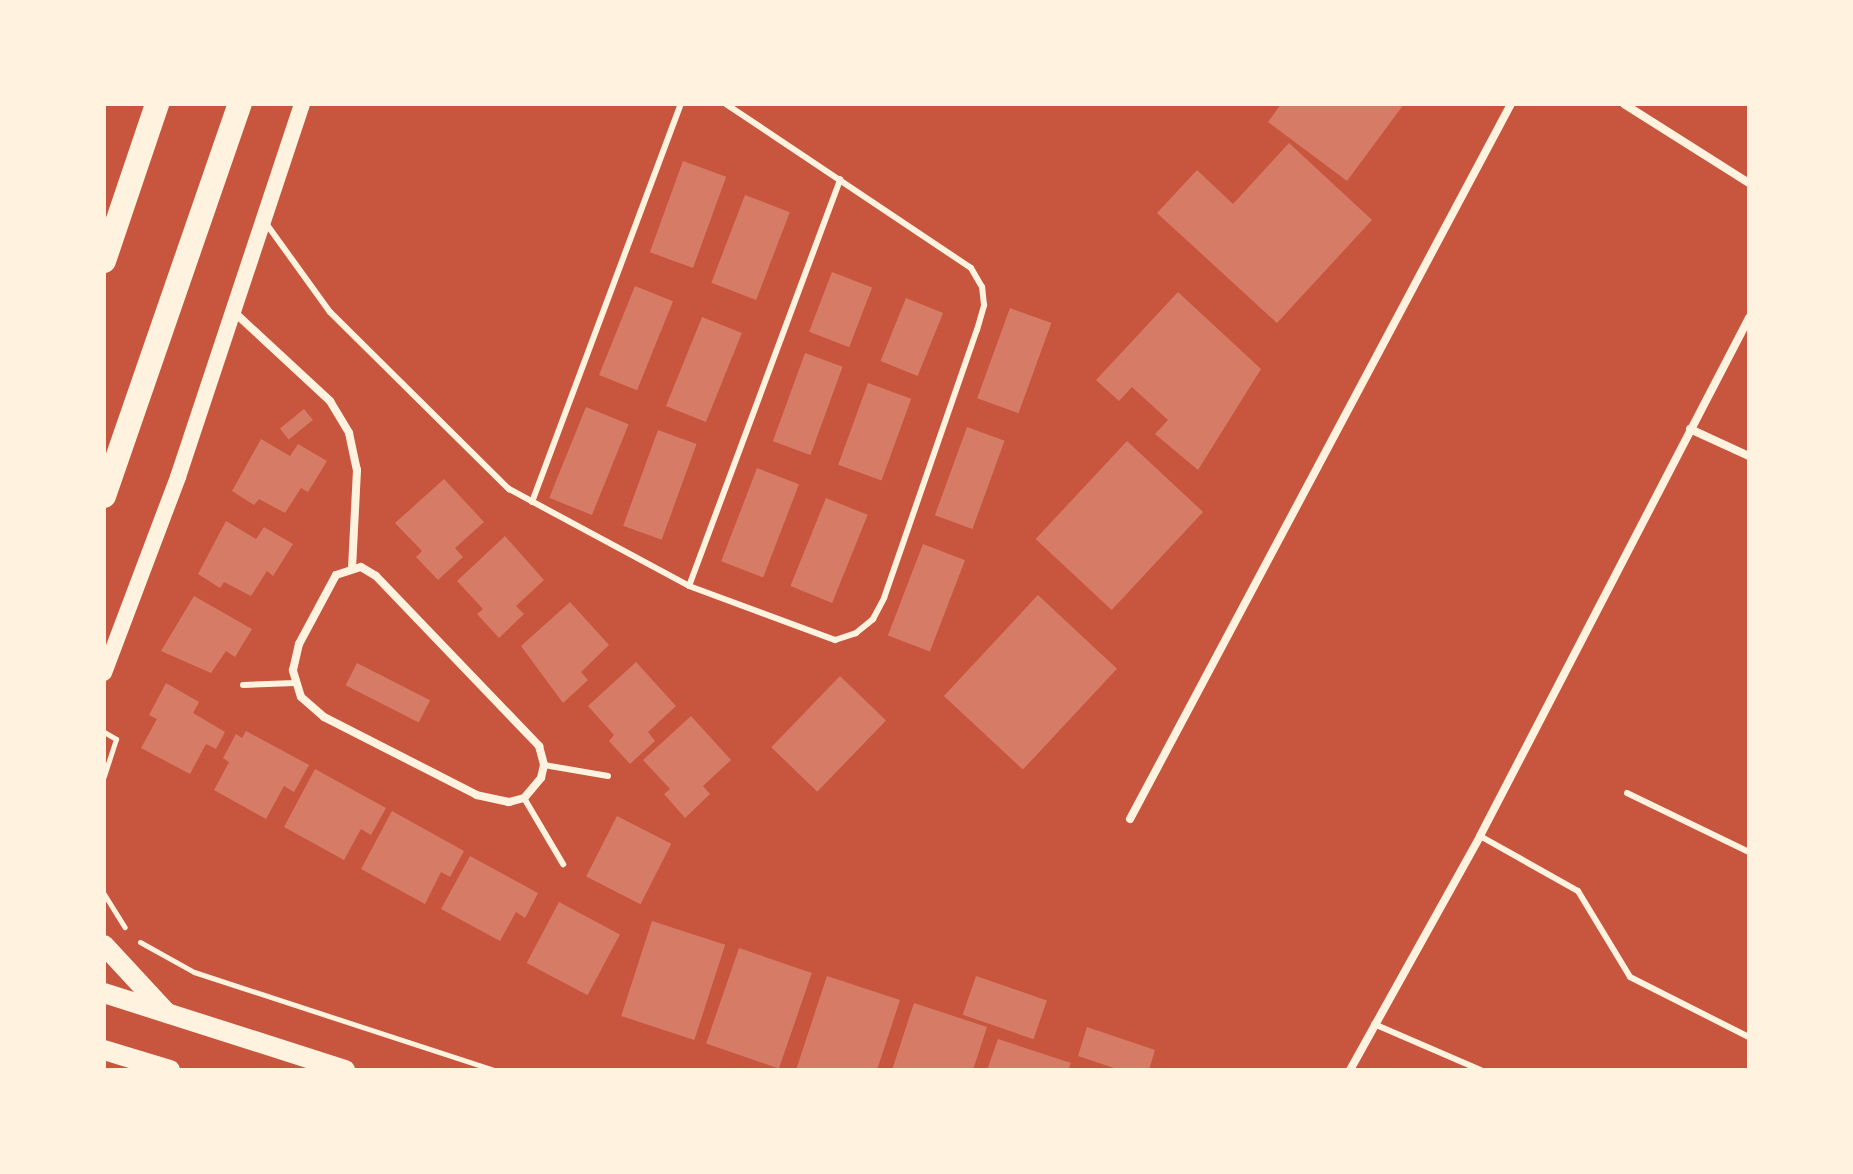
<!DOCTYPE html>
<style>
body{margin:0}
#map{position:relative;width:1853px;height:1174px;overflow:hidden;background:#c8553d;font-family:Rubik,sans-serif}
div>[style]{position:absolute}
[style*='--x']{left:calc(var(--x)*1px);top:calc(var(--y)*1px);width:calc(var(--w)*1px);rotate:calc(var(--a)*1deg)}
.building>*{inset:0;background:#d67c66;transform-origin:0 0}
.path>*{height:5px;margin:-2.5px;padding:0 2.5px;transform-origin:2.5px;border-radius:2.5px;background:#fff3e0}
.service>*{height:6px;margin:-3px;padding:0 3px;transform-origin:3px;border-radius:3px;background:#fff3e0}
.minor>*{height:8px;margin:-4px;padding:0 4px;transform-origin:4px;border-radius:4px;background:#fff3e0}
.secondary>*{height:16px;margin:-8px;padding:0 8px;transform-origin:8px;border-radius:8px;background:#fff3e0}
.primary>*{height:20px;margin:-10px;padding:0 10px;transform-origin:10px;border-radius:10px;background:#fff3e0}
.motorway>*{height:24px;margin:-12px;padding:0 12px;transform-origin:12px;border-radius:12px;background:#fff3e0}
span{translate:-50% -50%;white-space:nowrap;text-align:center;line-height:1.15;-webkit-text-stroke:8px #fff3e0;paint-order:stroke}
.frame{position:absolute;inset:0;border:106px solid #fff3e0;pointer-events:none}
</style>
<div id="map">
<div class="building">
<div style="clip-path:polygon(1281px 104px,1404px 104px,1347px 181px,1268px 122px)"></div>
<div style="clip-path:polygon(1289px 143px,1372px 220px,1277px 323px,1157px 213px,1197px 170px,1233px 204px)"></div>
<div style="left:683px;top:161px;width:46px;height:97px;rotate:20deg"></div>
<div style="left:745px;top:195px;width:48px;height:94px;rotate:21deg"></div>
<div style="left:832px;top:272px;width:43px;height:64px;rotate:21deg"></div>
<div style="left:635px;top:286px;width:41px;height:96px;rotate:22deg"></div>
<div style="clip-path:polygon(1178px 292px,1261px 369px,1198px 470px,1155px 434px,1168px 420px,1132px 387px,1119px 401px,1096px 380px)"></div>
<div style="left:906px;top:298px;width:40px;height:68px;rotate:22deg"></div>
<div style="left:1010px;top:308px;width:44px;height:96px;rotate:20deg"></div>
<div style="left:702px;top:317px;width:43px;height:96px;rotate:22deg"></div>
<div style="left:805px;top:353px;width:40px;height:94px;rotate:20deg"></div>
<div style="left:868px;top:383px;width:46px;height:87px;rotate:20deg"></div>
<div style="left:586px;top:407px;width:46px;height:98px;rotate:22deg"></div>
<div style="left:304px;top:409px;width:14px;height:31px;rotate:51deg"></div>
<div style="left:967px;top:427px;width:40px;height:94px;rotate:20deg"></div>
<div style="left:658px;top:430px;width:41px;height:102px;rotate:20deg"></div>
<div style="clip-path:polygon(261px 439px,290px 456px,298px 444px,327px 461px,308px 492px,301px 488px,285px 513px,259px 499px,254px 505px,232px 491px)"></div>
<div style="left:1127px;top:441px;width:104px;height:134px;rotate:43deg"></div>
<div style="left:757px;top:468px;width:45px;height:100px;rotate:21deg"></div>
<div style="clip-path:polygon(444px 479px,484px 522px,455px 548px,463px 557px,438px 580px,416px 557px,422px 551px,395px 523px)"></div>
<div style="left:826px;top:498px;width:45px;height:95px;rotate:22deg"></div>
<div style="clip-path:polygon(226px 521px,256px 539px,264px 527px,293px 544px,273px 576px,267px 571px,251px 596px,224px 582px,220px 588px,198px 574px)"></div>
<div style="clip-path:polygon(505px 536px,544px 580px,516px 606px,524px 614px,499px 638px,477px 614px,483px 609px,457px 581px)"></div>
<div style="left:923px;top:544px;width:45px;height:98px;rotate:21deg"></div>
<div style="left:1038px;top:595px;width:108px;height:138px;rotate:43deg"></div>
<div style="clip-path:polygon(194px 596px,252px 629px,235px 657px,226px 651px,211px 673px,161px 651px)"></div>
<div style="clip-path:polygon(570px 602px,609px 645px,581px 672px,588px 680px,563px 703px,521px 646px)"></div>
<div style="clip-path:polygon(636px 662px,676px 706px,648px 732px,655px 741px,630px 764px,609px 741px,614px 735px,588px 706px)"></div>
<div style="left:357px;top:663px;width:82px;height:25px;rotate:27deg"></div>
<div style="left:840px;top:676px;width:64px;height:99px;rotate:44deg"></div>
<div style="clip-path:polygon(166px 683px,199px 702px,193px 713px,225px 732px,216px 749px,206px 744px,190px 774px,141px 748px,157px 719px,149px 715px)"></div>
<div style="clip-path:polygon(691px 716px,731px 760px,703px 786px,710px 794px,685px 818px,664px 794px,670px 789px,643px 760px)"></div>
<div style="clip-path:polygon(246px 731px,309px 765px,294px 792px,284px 786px,266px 819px,214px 790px,229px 762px,223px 758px,236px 734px,242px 738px)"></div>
<div style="clip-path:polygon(315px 769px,386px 808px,371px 835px,361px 829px,344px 860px,284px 827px)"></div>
<div style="clip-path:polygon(392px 811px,464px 851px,450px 877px,441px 872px,425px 904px,361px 869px)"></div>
<div style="left:617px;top:816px;width:61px;height:68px;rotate:27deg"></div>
<div style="clip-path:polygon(470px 856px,538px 893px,525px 918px,516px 912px,500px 941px,441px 909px)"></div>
<div style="left:559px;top:902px;width:69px;height:69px;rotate:28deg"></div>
<div style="left:652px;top:921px;width:77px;height:100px;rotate:18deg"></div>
<div style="left:739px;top:948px;width:77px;height:101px;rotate:19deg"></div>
<div style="clip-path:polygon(827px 976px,900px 1000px,877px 1070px,796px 1070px)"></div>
<div style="left:976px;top:976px;width:75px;height:41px;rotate:19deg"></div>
<div style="clip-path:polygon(914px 1003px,987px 1027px,973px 1070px,892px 1070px)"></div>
<div style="clip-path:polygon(1087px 1027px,1155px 1050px,1149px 1070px,1120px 1070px,1078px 1056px)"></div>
<div style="clip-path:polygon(998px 1039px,1071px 1063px,1068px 1070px,987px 1070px)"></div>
</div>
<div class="path">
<div style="--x:104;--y:732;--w:14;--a:30"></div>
<div style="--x:116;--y:739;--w:40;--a:108"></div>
<div style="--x:104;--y:894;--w:39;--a:58"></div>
<div style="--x:140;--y:942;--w:62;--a:29.1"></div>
<div style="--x:194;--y:972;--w:316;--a:18.1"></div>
</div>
<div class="service">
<div style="--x:265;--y:222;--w:111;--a:54.2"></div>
<div style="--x:330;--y:312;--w:252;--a:44.7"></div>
<div style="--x:509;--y:489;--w:204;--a:28.3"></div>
<div style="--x:689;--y:586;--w:156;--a:20.3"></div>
<div style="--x:835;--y:640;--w:22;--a:-18"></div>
<div style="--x:856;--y:633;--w:22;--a:-39"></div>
<div style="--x:873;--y:619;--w:24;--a:-62"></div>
<div style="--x:884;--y:598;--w:284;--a:-70.9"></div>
<div style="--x:977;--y:330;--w:26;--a:-74"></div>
<div style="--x:984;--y:305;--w:18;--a:-96"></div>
<div style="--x:982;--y:287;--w:22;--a:-120"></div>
<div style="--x:971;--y:268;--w:295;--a:-146.2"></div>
<div style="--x:532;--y:502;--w:425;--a:-69.5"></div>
<div style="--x:689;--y:586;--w:434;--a:-69.6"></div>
<div style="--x:243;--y:685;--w:52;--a:-2.2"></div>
<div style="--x:544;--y:765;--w:65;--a:9.8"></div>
<div style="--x:1627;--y:793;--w:136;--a:25.8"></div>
<div style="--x:524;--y:798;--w:77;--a:59.4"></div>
<div style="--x:1480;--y:836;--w:112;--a:29.3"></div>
<div style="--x:1578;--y:891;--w:100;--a:58.8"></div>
<div style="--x:1630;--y:977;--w:133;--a:26.8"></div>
<div style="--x:1374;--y:1024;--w:116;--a:23.3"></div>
</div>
<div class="minor">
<div style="--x:1624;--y:104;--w:148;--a:32.3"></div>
<div style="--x:234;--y:312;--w:131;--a:42.8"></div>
<div style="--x:330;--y:401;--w:37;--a:59"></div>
<div style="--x:349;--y:433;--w:38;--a:78"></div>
<div style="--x:357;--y:470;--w:98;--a:92.9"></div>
<div style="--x:1690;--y:429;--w:65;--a:24.6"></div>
<div style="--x:361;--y:567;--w:17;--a:31"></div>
<div style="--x:376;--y:576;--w:236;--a:46.2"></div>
<div style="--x:539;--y:746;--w:20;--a:75"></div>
<div style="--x:544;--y:765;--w:13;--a:103"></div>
<div style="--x:541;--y:778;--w:26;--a:130"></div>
<div style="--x:524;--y:798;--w:16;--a:165"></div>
<div style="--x:509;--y:802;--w:33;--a:-168"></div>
<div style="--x:477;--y:795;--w:172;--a:-153"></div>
<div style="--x:324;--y:717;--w:30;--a:-139"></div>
<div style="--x:301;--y:697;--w:28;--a:-107"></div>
<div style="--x:293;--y:670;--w:27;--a:-77"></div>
<div style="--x:299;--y:644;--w:78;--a:-61.8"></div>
<div style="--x:336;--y:575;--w:26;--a:-18"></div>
<div style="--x:1130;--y:819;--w:810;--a:-61.95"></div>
<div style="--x:1350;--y:1070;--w:268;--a:-60.9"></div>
<div style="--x:1480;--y:836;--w:584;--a:-62.56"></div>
</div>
<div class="secondary">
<div style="--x:104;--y:673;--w:210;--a:-69.3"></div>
<div style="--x:178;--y:477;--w:393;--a:-71.6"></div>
</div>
<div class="primary">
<div style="--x:104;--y:945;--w:93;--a:47.2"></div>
<div style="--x:104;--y:993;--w:253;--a:17.7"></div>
<div style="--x:104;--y:1050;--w:69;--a:16.9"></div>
</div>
<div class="motorway">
<div style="--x:104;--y:261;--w:166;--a:-71.3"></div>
<div style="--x:104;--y:496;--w:415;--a:-70.9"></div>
</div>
<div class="frame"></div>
</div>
